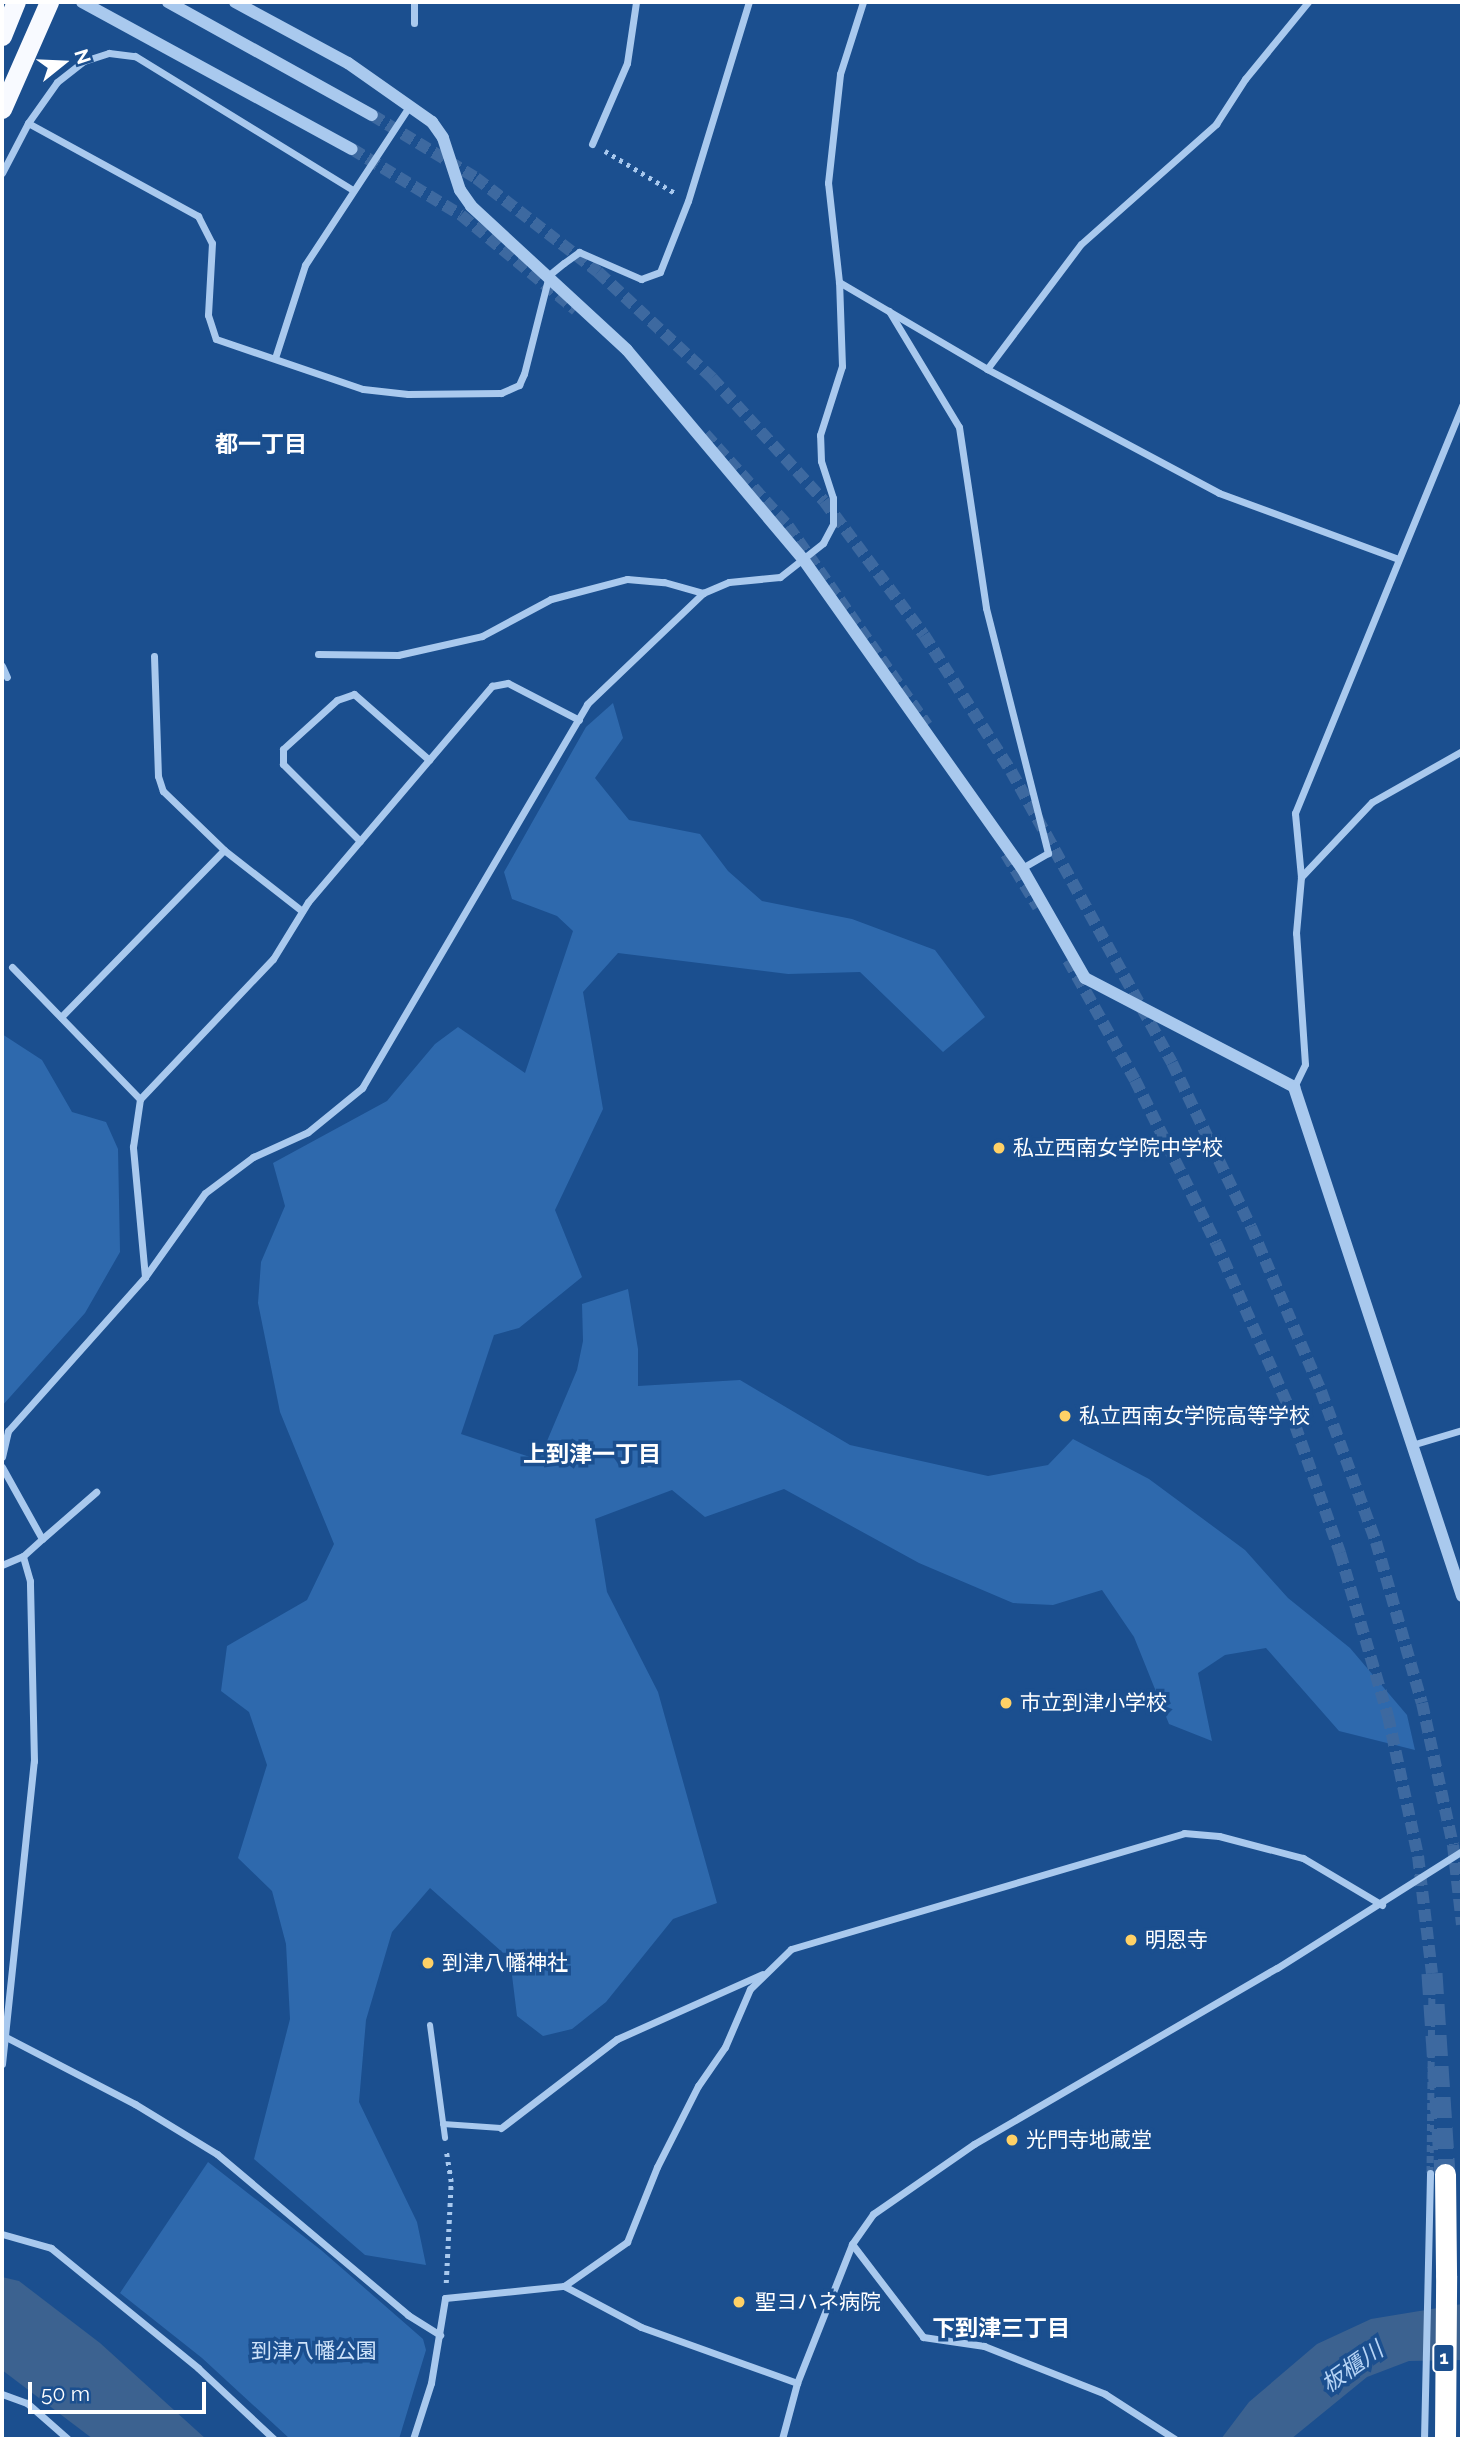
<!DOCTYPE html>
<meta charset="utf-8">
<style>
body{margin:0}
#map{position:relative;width:1464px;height:2441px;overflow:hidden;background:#1b4f8f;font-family:Raleway,"Noto Sans JP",sans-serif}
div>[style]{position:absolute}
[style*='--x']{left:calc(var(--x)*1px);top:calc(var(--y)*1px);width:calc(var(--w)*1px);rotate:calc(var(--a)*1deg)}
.green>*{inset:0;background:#2e69ad}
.water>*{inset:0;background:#3c6290}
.minor-tunnel>*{height:7px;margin-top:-3.5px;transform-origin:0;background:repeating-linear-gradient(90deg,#3d69a0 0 7px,transparent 0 10.5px)}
.tertiary-tunnel>*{height:12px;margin-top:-6px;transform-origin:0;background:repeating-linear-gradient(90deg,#3d69a0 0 12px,transparent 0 18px)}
.motorway-tunnel>*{height:21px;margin-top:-10.5px;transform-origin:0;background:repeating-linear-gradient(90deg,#3d69a0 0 21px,transparent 0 31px)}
.path>*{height:4.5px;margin-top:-2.25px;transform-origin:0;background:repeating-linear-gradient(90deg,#a9c9ee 0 3.5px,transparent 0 8.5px)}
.pedestrian>*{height:6px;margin:-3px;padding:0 3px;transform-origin:3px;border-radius:3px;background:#a9c9ee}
.minor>*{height:7px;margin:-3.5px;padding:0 3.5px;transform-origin:3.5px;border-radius:3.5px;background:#a9c9ee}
.tertiary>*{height:12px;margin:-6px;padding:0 6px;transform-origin:6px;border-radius:6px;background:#a9c9ee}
.trunk>*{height:19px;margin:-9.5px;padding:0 9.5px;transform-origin:9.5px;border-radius:9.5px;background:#f8faff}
.motorway>*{height:21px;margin:-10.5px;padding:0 10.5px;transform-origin:10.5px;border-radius:10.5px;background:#fff}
.motorway-bridge>*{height:21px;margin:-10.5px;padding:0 10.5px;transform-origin:10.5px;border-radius:10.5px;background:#fff}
.dots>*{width:19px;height:19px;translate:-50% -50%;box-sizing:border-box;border:4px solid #1b4f8f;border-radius:50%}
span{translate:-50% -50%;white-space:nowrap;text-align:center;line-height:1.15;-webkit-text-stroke:7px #1b4f8f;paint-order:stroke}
.shield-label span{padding:2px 5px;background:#1b4f8f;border:2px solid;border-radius:5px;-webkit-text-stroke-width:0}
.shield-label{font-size:19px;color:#fff;font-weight:700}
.poi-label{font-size:21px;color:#fff}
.left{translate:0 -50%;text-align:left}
.park-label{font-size:21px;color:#cfe3fa}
.neighbourhood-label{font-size:23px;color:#fff;font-weight:700}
.water-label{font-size:23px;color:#b5d3f5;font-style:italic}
.frame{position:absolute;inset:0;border:4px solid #fff;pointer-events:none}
.north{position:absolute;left:28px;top:28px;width:70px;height:70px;-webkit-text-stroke:5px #1b4f8f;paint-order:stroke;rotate:72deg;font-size:19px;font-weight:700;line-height:28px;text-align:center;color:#fff}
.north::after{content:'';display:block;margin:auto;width:24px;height:32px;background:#fff;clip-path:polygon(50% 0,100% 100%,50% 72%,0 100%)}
.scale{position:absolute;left:28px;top:2382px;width:178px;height:32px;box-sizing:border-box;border:4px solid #fff;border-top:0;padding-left:9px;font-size:21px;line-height:24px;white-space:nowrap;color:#fff;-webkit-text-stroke:5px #1b4f8f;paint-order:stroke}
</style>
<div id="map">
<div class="green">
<div style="clip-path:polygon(613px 703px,623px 738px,595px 778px,629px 820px,700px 834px,728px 871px,762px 901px,852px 919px,935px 950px,985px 1017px,943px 1052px,860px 972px,788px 974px,618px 953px,583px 992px,603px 1109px,555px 1210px,582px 1277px,519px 1328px,494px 1335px,461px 1434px,539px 1460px,577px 1370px,583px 1341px,582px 1304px,628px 1289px,638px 1349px,638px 1386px,740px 1380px,850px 1445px,988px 1476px,1048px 1465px,1073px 1439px,1149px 1479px,1245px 1550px,1288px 1598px,1350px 1648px,1407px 1715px,1415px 1750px,1339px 1731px,1266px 1648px,1225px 1655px,1198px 1673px,1212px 1741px,1169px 1724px,1134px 1637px,1102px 1590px,1053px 1605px,1013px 1603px,919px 1563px,784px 1489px,705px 1517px,672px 1490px,595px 1519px,607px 1592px,658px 1692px,717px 1903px,673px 1919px,606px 2002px,572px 2029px,543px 2036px,517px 2016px,510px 1959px,430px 1888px,392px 1932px,366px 2020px,359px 2102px,417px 2222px,426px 2265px,365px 2255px,254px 2159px,290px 2019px,286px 1944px,272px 1891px,238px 1858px,267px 1765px,249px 1712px,221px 1691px,227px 1646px,307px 1600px,334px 1544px,280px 1412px,258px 1303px,261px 1262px,285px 1206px,273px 1163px,387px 1101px,435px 1044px,458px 1027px,525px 1073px,573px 931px,557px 916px,512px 899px,504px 872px,586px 727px)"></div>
<div style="clip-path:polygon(2px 1034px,42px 1060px,72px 1112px,106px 1122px,118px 1149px,120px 1252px,85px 1313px,2px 1406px)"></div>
<div style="clip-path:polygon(208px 2162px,321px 2250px,423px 2339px,426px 2350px,399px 2439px,290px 2439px,202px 2358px,120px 2293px)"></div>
</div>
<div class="water">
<div style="clip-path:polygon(2px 2277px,19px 2281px,100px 2343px,206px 2439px,93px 2439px,2px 2370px)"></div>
<div style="clip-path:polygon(1462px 2304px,1462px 2360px,1409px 2361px,1367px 2377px,1291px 2439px,1221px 2439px,1249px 2402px,1317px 2344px,1371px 2319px)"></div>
</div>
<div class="minor-tunnel">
<div style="--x:1430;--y:2173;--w:200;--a:-89.4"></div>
</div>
<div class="tertiary-tunnel">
<div style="--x:372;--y:115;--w:122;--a:31.2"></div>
<div style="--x:476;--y:178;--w:154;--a:37.6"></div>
<div style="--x:598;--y:272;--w:156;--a:42.9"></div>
<div style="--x:712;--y:378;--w:166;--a:47.7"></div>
<div style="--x:824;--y:501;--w:167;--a:53.3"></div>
<div style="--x:924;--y:635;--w:161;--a:57.4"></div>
<div style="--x:1011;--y:771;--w:333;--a:61.1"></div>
<div style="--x:1172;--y:1063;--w:182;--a:64.3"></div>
<div style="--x:1251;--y:1227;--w:178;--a:66.9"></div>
<div style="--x:1321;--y:1391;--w:161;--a:70"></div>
<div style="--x:1376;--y:1542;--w:167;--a:74.1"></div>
<div style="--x:1422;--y:1703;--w:145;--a:77.7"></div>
<div style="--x:1453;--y:1845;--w:80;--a:83.5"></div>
<div style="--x:352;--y:149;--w:127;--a:31.2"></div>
<div style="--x:461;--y:215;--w:149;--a:39.6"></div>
<div style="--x:705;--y:434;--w:124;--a:47.9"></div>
<div style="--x:788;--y:526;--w:243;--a:55.1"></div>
<div style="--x:1006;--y:854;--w:62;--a:58.9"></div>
<div style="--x:1068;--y:960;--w:137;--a:60.8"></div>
<div style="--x:1135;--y:1080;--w:182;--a:63.6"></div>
<div style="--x:1216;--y:1243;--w:180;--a:66.1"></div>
<div style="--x:1289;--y:1408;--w:154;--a:70.6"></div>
<div style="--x:1340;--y:1553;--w:170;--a:73.6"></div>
<div style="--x:1388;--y:1716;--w:143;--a:77.9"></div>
<div style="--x:1418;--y:1856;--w:118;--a:83.2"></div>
</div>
<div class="motorway-tunnel">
<div style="--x:1432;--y:1973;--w:201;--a:86.3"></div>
</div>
<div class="path">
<div style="--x:605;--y:151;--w:82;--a:31"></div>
<div style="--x:446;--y:2283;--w:101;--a:-87.2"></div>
<div style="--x:451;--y:2182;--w:33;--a:-99"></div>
</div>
<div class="pedestrian">
<div style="--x:430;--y:2025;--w:114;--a:82.4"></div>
<div style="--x:443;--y:2124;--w:58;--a:3.9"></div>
</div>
<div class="minor">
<div style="--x:414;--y:2;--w:21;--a:90"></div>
<div style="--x:28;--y:123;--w:194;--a:28.7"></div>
<div style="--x:198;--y:216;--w:30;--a:63"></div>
<div style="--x:212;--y:243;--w:72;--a:93.2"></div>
<div style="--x:208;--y:315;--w:25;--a:72"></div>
<div style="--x:216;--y:339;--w:155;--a:18.8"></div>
<div style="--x:363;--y:389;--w:45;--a:6.3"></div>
<div style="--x:408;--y:394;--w:93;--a:-0.6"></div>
<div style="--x:501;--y:393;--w:20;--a:-24"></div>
<div style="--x:519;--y:385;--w:12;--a:-66"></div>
<div style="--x:524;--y:374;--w:102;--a:-75.8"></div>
<div style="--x:549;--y:275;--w:19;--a:-39"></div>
<div style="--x:564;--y:263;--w:19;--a:-36"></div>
<div style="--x:579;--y:252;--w:68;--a:23.5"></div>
<div style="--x:641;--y:279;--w:20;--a:-20"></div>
<div style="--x:660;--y:272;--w:76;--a:-68.5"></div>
<div style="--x:688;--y:201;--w:208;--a:-73"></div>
<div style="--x:592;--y:144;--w:88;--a:-66.6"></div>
<div style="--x:627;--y:63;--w:62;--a:-81.6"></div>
<div style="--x:2;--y:173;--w:56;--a:-62.5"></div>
<div style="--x:28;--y:123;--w:50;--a:-54.7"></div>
<div style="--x:57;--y:82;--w:34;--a:-38"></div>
<div style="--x:84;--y:61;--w:26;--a:-18"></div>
<div style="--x:109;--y:53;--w:26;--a:7"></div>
<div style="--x:135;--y:56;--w:256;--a:31.6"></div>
<div style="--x:839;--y:282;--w:172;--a:30.4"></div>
<div style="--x:987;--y:369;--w:263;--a:28.1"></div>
<div style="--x:1219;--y:493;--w:189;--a:20.2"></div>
<div style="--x:889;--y:311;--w:135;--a:58.9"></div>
<div style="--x:959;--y:427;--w:183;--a:81.5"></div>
<div style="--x:986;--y:608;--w:253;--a:75.8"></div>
<div style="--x:1048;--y:853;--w:30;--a:150"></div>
<div style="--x:275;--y:358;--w:98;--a:-72.1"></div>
<div style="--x:305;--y:265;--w:191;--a:-56.7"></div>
<div style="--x:987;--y:369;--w:156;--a:-53.1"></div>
<div style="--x:1081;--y:244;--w:181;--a:-41.6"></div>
<div style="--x:1216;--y:124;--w:54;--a:-57.2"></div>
<div style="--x:1245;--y:79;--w:99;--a:-50.7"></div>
<div style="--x:318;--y:654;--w:80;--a:0.7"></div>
<div style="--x:398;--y:655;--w:86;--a:-12.7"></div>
<div style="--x:482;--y:636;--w:78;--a:-28.2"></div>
<div style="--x:551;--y:599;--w:79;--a:-14.7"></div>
<div style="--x:627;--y:579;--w:37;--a:5"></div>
<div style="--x:664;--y:582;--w:41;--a:15.8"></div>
<div style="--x:154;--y:656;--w:120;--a:88.1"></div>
<div style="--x:158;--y:776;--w:16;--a:72"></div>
<div style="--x:163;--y:791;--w:85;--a:44"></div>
<div style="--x:224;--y:850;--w:99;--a:38"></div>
<div style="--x:2;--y:666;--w:12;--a:66"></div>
<div style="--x:360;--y:841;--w:109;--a:-135"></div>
<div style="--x:283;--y:764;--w:15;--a:-90"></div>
<div style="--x:283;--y:749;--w:73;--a:-42.2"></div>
<div style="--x:337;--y:700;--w:18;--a:-19"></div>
<div style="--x:354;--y:694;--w:100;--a:41.3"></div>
<div style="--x:1301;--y:877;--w:103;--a:-46.6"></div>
<div style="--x:1372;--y:802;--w:103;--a:-29.5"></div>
<div style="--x:12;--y:967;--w:184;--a:45.9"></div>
<div style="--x:61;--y:1017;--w:233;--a:-45.7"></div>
<div style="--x:1294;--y:1087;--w:25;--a:-64"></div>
<div style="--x:1305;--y:1064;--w:131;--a:-93.9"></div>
<div style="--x:1296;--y:933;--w:56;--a:-84.9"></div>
<div style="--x:1301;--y:877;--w:64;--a:-95.4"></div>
<div style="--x:1295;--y:813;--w:441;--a:-67.7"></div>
<div style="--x:145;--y:1277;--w:131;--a:-95.3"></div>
<div style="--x:133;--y:1147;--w:49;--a:-81.7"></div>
<div style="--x:140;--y:1099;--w:193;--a:-46.5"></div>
<div style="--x:273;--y:959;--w:67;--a:-58.4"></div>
<div style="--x:308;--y:902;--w:284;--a:-49.6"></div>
<div style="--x:492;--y:686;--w:16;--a:-11"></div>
<div style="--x:508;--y:683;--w:80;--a:27.5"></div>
<div style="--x:1415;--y:1444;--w:49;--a:-16.6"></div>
<div style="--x:2;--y:1457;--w:27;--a:-77"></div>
<div style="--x:8;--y:1431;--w:206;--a:-48.3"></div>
<div style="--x:145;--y:1277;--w:103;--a:-54.5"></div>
<div style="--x:205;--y:1193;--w:60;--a:-36.9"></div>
<div style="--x:253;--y:1157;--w:60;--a:-24.4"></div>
<div style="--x:308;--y:1132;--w:70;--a:-39.2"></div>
<div style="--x:362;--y:1088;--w:445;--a:-59.6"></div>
<div style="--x:587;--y:704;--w:161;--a:-43.7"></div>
<div style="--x:703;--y:593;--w:28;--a:-23"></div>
<div style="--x:729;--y:582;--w:51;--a:-5.6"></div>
<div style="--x:780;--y:577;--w:55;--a:-38.3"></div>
<div style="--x:823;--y:543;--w:21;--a:-62"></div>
<div style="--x:833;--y:524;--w:26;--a:-90"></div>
<div style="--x:833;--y:498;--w:39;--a:-108"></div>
<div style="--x:821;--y:461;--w:26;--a:-92"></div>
<div style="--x:820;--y:435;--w:72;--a:-72.3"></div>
<div style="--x:842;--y:366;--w:84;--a:-92"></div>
<div style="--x:839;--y:282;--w:100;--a:-96.3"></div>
<div style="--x:828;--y:183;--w:110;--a:-83.7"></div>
<div style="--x:840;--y:74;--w:76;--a:-72.3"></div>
<div style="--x:2;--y:1467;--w:82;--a:60.9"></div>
<div style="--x:42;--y:1539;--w:25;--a:138"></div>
<div style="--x:23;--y:1556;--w:23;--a:157"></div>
<div style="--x:42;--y:1539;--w:72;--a:-41"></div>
<div style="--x:2;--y:2035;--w:150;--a:27.4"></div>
<div style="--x:135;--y:2104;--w:96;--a:31.4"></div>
<div style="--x:217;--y:2154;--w:250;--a:40.1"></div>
<div style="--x:408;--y:2315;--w:38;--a:32"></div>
<div style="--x:2;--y:2064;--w:305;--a:-84"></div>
<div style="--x:34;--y:1761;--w:180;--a:-91.3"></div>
<div style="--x:30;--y:1581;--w:26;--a:-106"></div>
<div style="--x:501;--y:2128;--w:146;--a:-37.5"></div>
<div style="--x:617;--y:2039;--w:159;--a:-24.1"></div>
<div style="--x:2;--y:2234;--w:51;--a:15.9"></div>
<div style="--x:51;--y:2248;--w:190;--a:39.2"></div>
<div style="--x:198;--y:2368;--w:104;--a:43.1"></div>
<div style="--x:852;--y:2244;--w:117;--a:52.6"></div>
<div style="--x:923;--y:2337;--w:62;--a:8.4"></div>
<div style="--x:984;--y:2346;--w:130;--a:21.6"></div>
<div style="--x:1105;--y:2394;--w:83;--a:32.7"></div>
<div style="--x:564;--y:2286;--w:87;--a:28"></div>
<div style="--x:641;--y:2327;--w:166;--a:19.7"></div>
<div style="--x:2;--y:2394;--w:27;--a:20"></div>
<div style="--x:27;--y:2403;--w:55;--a:41.3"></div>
<div style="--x:413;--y:2439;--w:59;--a:-72.2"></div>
<div style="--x:431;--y:2383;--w:86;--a:-80.6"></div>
<div style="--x:445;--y:2298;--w:120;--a:-5.8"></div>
<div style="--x:564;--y:2286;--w:77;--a:-34.9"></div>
<div style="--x:627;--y:2242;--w:81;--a:-68.2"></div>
<div style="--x:657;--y:2167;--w:91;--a:-63.2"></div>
<div style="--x:698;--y:2086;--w:47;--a:-55.3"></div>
<div style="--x:725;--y:2047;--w:63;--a:-66.7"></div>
<div style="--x:750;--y:1989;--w:57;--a:-44.3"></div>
<div style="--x:791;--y:1949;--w:410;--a:-16.4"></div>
<div style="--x:1184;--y:1833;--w:35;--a:5"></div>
<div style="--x:1219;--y:1836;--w:87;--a:14.7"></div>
<div style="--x:1303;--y:1858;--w:92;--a:30.7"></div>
<div style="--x:782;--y:2439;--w:58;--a:-75"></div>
<div style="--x:797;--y:2383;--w:149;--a:-68.4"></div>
<div style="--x:852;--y:2244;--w:37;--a:-55"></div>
<div style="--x:873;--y:2214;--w:123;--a:-34.7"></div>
<div style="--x:974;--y:2144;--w:350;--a:-30.2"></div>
<div style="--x:1277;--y:1968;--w:219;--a:-32.3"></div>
<div style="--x:1424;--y:2439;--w:266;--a:-88.7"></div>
</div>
<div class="tertiary">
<div style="--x:82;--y:2;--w:307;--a:28.6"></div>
<div style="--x:168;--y:2;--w:233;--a:29"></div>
<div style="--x:235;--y:2;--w:128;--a:28.4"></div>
<div style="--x:348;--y:63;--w:103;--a:35.1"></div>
<div style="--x:432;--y:122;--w:19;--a:55"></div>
<div style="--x:443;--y:138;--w:55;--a:71.9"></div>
<div style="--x:460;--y:190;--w:19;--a:55"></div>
<div style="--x:471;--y:206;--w:212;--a:42.7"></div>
<div style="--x:627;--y:350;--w:273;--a:49.9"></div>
<div style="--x:803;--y:559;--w:379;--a:54.7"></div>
<div style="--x:1022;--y:868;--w:127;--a:60.2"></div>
<div style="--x:1085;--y:978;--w:236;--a:27.5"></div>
<div style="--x:1294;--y:1087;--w:536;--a:71.73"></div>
</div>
<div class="trunk">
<div style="--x:2;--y:36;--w:37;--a:-68"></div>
<div style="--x:2;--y:109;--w:117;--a:-66.3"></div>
</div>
<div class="motorway">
<div style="--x:1445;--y:2174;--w:102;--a:89.4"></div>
</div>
<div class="motorway-bridge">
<div style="--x:1445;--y:2439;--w:163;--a:-89.6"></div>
</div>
<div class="dots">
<div style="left:999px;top:1148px;background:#ffd166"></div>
<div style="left:1065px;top:1416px;background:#ffd166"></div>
<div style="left:1006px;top:1703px;background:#ffd166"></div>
<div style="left:1131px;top:1940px;background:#ffd166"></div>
<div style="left:428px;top:1963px;background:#ffd166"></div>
<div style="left:1012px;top:2140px;background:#ffd166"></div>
<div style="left:739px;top:2302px;background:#ffd166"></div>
</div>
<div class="shield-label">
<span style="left:1444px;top:2358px">1</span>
</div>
<div class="poi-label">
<span class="left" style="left:1013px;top:1148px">私立西南女学院中学校</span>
<span class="left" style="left:1079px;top:1416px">私立西南女学院高等学校</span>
<span class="left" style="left:1020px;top:1703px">市立到津小学校</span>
<span class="left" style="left:1145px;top:1940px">明恩寺</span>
<span class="left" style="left:442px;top:1963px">到津八幡神社</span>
<span class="left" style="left:1026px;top:2140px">光門寺地蔵堂</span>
<span class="left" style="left:755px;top:2302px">聖ヨハネ病院</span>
</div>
<div class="park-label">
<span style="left:314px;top:2351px">到津八幡公園</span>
</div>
<div class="neighbourhood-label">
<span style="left:261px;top:444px">都一丁目</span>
<span style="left:592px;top:1454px">上到津一丁目</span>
<span style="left:1001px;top:2328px">下到津三丁目</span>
</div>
<div class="water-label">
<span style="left:1352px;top:2367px;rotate:-35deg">板櫃川</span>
</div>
<div class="frame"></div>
<div class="north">N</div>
<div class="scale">50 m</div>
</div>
